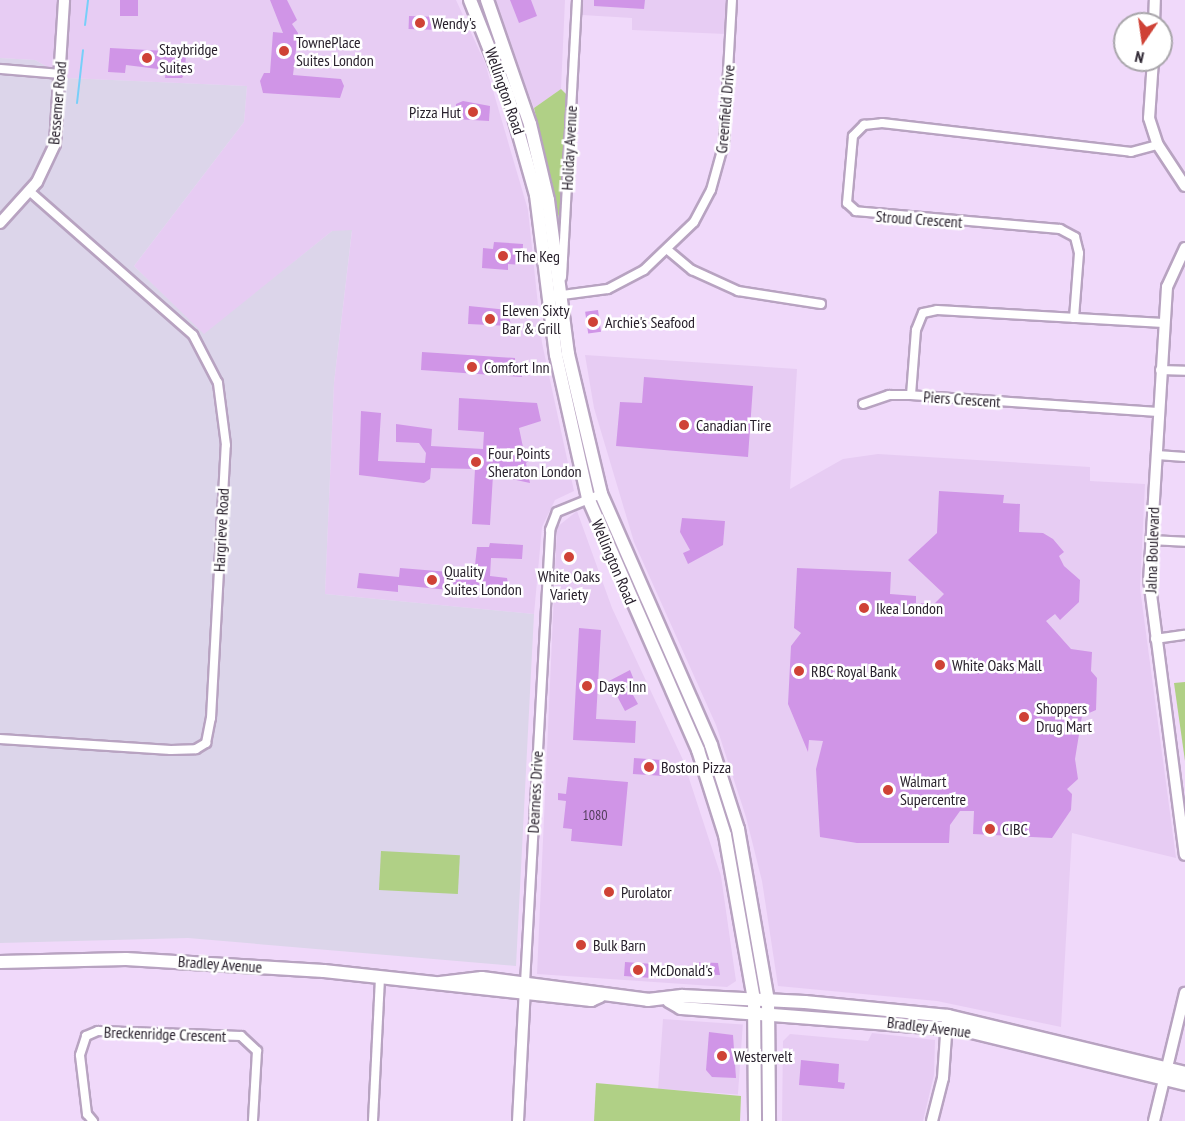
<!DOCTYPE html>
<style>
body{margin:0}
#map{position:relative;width:1185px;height:1121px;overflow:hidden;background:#f0d9fa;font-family:"PT Sans Narrow",sans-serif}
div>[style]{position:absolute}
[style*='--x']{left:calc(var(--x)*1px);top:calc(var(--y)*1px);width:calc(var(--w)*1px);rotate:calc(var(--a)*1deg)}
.built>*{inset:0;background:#e7ccf3;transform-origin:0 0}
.industrial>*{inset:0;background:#dcd5ea}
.green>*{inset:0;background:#b0d086;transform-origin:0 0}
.stream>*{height:2px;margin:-1px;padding:0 1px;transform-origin:1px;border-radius:1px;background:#77cff9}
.building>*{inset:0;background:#d095e7;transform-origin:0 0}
.roads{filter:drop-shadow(2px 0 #b8a3c1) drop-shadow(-2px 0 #b8a3c1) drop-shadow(0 2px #b8a3c1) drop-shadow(0 -2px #b8a3c1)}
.minor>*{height:8px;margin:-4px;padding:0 4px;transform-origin:4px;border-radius:4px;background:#fff}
.tertiary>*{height:10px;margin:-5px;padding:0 5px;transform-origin:5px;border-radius:5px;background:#fff}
.secondary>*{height:12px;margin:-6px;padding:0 6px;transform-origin:6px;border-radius:6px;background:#fff}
.dots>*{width:16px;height:16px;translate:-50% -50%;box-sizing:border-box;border:3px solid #fff;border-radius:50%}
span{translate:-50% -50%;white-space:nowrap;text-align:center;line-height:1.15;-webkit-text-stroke:5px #fff;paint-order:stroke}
.number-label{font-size:14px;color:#533e5c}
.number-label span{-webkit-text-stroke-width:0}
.poi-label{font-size:16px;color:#29212d}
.left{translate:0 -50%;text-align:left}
.right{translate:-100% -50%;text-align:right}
.street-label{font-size:16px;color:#29212d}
.north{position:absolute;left:1113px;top:12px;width:60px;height:60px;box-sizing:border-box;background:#fff;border:2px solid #a9a6ab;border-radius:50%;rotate:193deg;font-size:16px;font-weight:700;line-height:24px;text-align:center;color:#29212d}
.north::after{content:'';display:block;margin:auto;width:21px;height:27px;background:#cf4236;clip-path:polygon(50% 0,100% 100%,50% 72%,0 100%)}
</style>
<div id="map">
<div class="built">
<div style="clip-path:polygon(0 0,456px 0,485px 63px,528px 210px,542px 343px,574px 491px,555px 500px,542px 527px,534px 614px,325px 594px,334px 383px,352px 231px,332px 231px,204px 335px,134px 266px,244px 122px,247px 86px,67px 78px,35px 60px,0 58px)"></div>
<div style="clip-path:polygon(493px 0,565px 0,561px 89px,534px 108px)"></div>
<div style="clip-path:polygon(583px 0,728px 0,726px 34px,632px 30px,632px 18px,582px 15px)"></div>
<div style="clip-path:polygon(585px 355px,797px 369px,790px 489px,843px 459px,878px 454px,1090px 467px,1090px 481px,1145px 484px,1140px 588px,1176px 858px,1072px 833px,1061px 1027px,937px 1001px,778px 986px,762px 881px,746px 817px,716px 725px,634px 542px,594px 408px)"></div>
<div style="clip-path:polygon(577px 511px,612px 608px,683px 760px,721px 876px,736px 981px,727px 987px,537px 974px,557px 527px)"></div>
<div style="left:663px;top:1019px;width:80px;height:70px;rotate:4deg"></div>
<div style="clip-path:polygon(872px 1033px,935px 1040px,934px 1075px,923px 1121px,782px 1121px,783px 1041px,790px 1034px,868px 1041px)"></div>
</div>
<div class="industrial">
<div style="clip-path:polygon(0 58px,35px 60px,67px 78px,247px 86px,244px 122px,134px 266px,204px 334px,332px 231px,352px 230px,334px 383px,325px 594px,534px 614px,516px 966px,188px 938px,0 943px)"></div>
</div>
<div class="green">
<div style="clip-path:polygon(561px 89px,566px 94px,560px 223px,534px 108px)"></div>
<div style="clip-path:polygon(1185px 682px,1185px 761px,1174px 683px)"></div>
<div style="left:381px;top:851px;width:79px;height:39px;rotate:3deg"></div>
<div style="clip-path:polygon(596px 1083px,741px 1096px,740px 1121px,594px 1121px)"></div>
</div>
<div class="stream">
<div style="--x:85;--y:25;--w:25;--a:-83"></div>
<div style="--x:77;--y:103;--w:53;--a:-83.5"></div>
</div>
<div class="building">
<div style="left:120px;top:0;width:18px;height:16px"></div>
<div style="clip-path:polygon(270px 0,287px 0,297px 20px,292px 24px,298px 33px,293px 75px,341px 79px,344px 86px,340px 98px,263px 93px,260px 81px,264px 73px,270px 73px,273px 32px,283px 33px)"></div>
<div style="clip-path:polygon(510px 0,531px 0,537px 16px,519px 23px)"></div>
<div style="clip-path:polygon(594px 0,645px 0,644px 9px,594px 6px)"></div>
<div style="left:409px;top:16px;width:23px;height:13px;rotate:2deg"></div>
<div style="clip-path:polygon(110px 48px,186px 52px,185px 73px,182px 78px,165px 78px,166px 70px,126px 65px,125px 73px,108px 72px)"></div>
<div style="clip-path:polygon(463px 101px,490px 106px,489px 121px,455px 119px,456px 104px)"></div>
<div style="clip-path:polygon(494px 242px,523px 244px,522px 265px,508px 264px,508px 270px,482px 268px,483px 248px,493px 249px)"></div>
<div style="clip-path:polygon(469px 306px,508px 310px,511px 326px,468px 324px)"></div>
<div style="left:598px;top:310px;width:22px;height:13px;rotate:82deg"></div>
<div style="clip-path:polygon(422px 352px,515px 358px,515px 362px,523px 363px,522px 377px,421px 370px)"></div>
<div style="clip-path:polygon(644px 377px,753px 386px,748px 457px,616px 446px,620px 402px,642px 403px)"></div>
<div style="clip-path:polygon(459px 398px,537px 403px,541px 421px,519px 428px,524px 452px,535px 455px,526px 463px,530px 483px,493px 475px,490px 525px,472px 524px,475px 469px,431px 468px,430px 479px,424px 483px,359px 475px,361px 411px,381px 413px,378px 461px,425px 463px,426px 453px,419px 443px,396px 442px,396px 424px,432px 429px,431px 446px,483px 449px,484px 432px,458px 430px)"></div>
<div style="clip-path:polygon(939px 491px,1004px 495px,1003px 503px,1020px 504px,1019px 532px,1043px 533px,1053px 539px,1064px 552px,1059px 556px,1064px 566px,1080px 580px,1079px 602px,1060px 620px,1055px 614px,1046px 621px,1071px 649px,1092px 652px,1091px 671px,1097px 678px,1096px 710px,1082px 716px,1075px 759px,1078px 779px,1067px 789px,1072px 794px,1071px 810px,1052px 838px,973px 834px,974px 811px,960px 811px,950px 825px,949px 843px,857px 843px,820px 837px,816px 769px,823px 741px,809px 740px,808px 752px,788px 704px,791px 646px,801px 633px,794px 628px,797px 568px,891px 572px,890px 594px,916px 596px,916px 603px,934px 604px,944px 594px,908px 560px,937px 533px)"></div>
<div style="clip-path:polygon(682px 518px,725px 521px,723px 545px,688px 564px,683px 553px,690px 550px,680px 532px)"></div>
<div style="clip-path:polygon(490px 543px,523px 545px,522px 559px,491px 558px,490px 576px,507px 578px,510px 596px,398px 585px,398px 592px,357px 588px,359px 573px,399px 577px,400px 568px,474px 574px,477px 547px,489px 547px)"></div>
<div style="clip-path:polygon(579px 628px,601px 630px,596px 719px,636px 721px,635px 743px,573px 740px)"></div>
<div style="clip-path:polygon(630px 670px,634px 680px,627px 684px,638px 704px,625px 711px,609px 681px)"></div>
<div style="left:634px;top:758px;width:31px;height:16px;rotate:4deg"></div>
<div style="clip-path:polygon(568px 777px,628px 782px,622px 846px,571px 841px,572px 829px,563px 828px,566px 801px,558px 800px,558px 793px,566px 794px)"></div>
<div style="left:625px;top:962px;width:28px;height:14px;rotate:4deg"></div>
<div style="clip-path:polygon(696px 962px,718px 963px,720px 975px,694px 974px)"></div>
<div style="clip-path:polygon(709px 1032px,733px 1035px,736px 1078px,712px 1077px,706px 1070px)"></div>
<div style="clip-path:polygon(801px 1060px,839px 1064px,838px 1082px,845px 1083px,844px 1089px,799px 1085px)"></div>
</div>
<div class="roads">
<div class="minor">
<div style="--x:0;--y:69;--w:60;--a:4.8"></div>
<div style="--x:669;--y:251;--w:30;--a:40"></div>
<div style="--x:692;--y:270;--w:51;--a:24.5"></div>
<div style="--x:738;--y:291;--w:84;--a:8.9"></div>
<div style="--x:562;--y:277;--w:277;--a:-86.9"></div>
<div style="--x:555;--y:296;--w:53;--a:-7.5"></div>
<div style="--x:608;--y:289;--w:41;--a:-27.8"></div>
<div style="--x:644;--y:270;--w:69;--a:-43.8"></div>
<div style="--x:694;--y:222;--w:36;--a:-62"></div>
<div style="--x:711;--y:190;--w:49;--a:-74.5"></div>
<div style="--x:724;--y:143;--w:143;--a:-86.8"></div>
<div style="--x:1074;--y:318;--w:65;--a:-85.6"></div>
<div style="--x:1079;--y:253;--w:16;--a:-104"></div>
<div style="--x:1075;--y:237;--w:17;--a:-152"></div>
<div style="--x:1060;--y:229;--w:205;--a:-175"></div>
<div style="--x:856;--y:211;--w:12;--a:-138"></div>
<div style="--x:847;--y:203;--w:67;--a:-84.9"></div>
<div style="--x:853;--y:136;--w:16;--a:-45"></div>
<div style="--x:864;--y:125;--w:18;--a:-6"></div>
<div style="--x:882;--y:123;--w:251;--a:6.6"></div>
<div style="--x:1131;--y:152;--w:28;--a:-15"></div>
<div style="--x:1160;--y:370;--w:25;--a:2"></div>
<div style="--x:863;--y:404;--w:28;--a:-19"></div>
<div style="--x:889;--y:395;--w:22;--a:0"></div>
<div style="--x:1158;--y:412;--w:248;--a:-176.1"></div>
<div style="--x:911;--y:395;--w:65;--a:-85.6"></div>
<div style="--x:916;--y:330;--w:18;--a:-68"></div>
<div style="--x:923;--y:313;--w:14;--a:-12"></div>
<div style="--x:937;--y:310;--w:227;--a:3.3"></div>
<div style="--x:1157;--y:455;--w:28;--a:4"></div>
<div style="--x:1150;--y:540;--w:35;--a:3"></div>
<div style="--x:1155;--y:639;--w:30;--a:-8"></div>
<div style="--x:0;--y:739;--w:171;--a:3.7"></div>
<div style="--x:171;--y:750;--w:25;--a:-2"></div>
<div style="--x:196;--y:749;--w:12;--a:-31"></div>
<div style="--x:206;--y:743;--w:25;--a:-79"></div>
<div style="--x:211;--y:718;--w:273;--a:-86.9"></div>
<div style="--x:226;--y:445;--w:63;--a:-97.4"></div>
<div style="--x:218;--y:383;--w:54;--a:-117.5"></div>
<div style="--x:193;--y:335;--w:218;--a:-138.7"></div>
<div style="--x:525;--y:983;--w:454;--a:-86.8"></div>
<div style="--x:550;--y:530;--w:19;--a:-69"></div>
<div style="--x:557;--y:512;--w:48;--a:-22.2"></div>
<div style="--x:93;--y:1121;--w:9;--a:-131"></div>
<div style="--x:87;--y:1114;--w:59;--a:-96.8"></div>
<div style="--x:80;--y:1055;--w:20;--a:-72"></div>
<div style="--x:86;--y:1036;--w:13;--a:-23"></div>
<div style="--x:98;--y:1031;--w:143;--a:2"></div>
<div style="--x:241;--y:1036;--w:22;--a:43"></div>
<div style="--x:257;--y:1051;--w:70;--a:93.3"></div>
<div style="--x:373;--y:1121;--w:144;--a:-87.2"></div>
</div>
<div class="tertiary">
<div style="--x:1154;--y:24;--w:24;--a:-88"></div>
<div style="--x:1153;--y:60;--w:58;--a:93.9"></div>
<div style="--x:1149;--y:118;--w:28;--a:72"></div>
<div style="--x:1158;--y:145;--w:49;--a:56.6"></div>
<div style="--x:0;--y:223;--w:55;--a:-47.9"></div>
<div style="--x:37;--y:182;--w:42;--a:-64.7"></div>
<div style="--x:55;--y:144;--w:144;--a:-86.4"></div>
<div style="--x:1185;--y:248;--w:43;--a:114.8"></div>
<div style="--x:1167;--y:287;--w:293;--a:93.5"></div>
<div style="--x:1149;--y:579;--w:278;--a:82.6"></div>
<div style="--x:518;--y:1121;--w:135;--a:-87"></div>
<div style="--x:932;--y:1121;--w:44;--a:-75.7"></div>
<div style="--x:943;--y:1078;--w:57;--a:-86"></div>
<div style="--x:1154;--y:1121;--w:132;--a:-76.4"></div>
</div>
<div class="secondary">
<div style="--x:470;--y:0;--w:103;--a:68.4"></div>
<div style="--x:508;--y:96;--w:103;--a:74.2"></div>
<div style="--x:536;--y:195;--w:161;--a:82.9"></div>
<div style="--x:556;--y:355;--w:147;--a:77.4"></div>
<div style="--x:588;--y:498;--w:275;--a:66.4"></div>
<div style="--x:698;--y:750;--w:89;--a:72.4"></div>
<div style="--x:725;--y:835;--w:168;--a:80"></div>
<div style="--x:754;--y:1000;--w:121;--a:89.5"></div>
<div style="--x:487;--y:0;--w:131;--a:70.9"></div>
<div style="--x:530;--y:124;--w:78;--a:76.7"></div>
<div style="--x:548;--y:200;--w:155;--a:82.6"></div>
<div style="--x:568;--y:354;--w:144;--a:76.7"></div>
<div style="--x:601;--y:494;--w:274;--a:66.3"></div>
<div style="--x:711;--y:745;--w:88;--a:72.2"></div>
<div style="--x:738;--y:829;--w:175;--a:80.1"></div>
<div style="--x:768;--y:1001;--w:120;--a:89.5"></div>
<div style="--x:0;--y:962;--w:126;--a:-1.4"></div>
<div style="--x:126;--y:959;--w:198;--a:3.5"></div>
<div style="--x:324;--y:971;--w:269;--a:6.2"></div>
<div style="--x:591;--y:1000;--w:10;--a:-24"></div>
<div style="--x:440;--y:983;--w:42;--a:-6.8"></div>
<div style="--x:482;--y:978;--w:167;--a:7.5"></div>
<div style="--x:648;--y:1000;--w:34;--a:-7"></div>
<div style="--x:682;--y:996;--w:123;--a:2.8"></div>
<div style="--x:805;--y:1002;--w:144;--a:5.6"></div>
<div style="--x:948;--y:1016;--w:244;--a:13.5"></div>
<div style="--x:669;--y:1001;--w:14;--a:30"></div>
<div style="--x:681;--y:1008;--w:284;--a:4.4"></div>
<div style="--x:964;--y:1030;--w:228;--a:13.7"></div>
</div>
</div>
<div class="dots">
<div style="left:420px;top:23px;background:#cf4236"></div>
<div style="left:284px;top:51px;background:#cf4236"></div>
<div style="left:147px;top:58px;background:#cf4236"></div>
<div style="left:473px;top:112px;background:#cf4236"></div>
<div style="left:503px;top:256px;background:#cf4236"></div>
<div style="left:490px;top:319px;background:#cf4236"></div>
<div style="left:593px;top:322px;background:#cf4236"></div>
<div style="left:472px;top:367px;background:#cf4236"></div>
<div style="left:684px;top:425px;background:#cf4236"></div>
<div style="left:476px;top:462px;background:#cf4236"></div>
<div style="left:569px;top:557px;background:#cf4236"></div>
<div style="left:432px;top:580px;background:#cf4236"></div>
<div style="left:864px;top:608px;background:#cf4236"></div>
<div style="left:940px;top:665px;background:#cf4236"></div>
<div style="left:799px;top:671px;background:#cf4236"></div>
<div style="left:587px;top:686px;background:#cf4236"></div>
<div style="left:1024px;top:717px;background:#cf4236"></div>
<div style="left:649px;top:767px;background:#cf4236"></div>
<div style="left:888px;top:790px;background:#cf4236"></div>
<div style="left:990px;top:829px;background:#cf4236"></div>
<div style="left:609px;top:892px;background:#cf4236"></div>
<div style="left:581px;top:945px;background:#cf4236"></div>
<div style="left:638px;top:970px;background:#cf4236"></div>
<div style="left:722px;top:1056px;background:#cf4236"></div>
</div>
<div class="number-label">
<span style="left:595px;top:815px">1080</span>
</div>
<div class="poi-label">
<span class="left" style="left:432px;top:23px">Wendy's</span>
<span class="left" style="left:296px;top:51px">TownePlace<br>Suites London</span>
<span class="left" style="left:159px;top:58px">Staybridge<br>Suites</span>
<span class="right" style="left:461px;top:112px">Pizza Hut</span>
<span class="left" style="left:515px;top:256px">The Keg</span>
<span class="left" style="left:502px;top:319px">Eleven Sixty<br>Bar &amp; Grill</span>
<span class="left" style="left:605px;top:322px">Archie's Seafood</span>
<span class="left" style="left:484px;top:367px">Comfort Inn</span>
<span class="left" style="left:696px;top:425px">Canadian Tire</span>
<span class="left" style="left:488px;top:462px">Four Points<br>Sheraton London</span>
<span class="left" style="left:444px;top:580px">Quality<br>Suites London</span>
<span style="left:569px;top:585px">White Oaks<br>Variety</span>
<span class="left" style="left:876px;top:608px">Ikea London</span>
<span class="left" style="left:952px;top:665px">White Oaks Mall</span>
<span class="left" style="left:811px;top:671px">RBC Royal Bank</span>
<span class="left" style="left:599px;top:686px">Days Inn</span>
<span class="left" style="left:1036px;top:717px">Shoppers<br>Drug Mart</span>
<span class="left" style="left:661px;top:767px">Boston Pizza</span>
<span class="left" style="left:900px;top:790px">Walmart<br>Supercentre</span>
<span class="left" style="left:1002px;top:829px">CIBC</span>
<span class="left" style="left:621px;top:892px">Purolator</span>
<span class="left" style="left:593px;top:945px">Bulk Barn</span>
<span class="left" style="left:650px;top:970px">McDonald's</span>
<span class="left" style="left:734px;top:1056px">Westervelt</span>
</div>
<div class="street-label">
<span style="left:505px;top:91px;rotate:71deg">Wellington Road</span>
<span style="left:57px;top:103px;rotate:-85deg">Bessemer Road</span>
<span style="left:725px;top:109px;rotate:-85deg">Greenfield Drive</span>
<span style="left:569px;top:148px;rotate:-87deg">Holiday Avenue</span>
<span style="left:919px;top:219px;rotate:4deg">Stroud Crescent</span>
<span style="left:962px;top:399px;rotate:4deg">Piers Crescent</span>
<span style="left:221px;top:530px;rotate:-87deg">Hargrieve Road</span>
<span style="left:1152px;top:550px;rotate:-88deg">Jalna Boulevard</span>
<span style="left:614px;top:562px;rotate:67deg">Wellington Road</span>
<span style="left:535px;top:792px;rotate:-87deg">Dearness Drive</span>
<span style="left:220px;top:964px;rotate:4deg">Bradley Avenue</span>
<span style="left:929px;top:1027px;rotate:7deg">Bradley Avenue</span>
<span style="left:165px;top:1034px;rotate:2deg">Breckenridge Crescent</span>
</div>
<div class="north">N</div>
</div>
